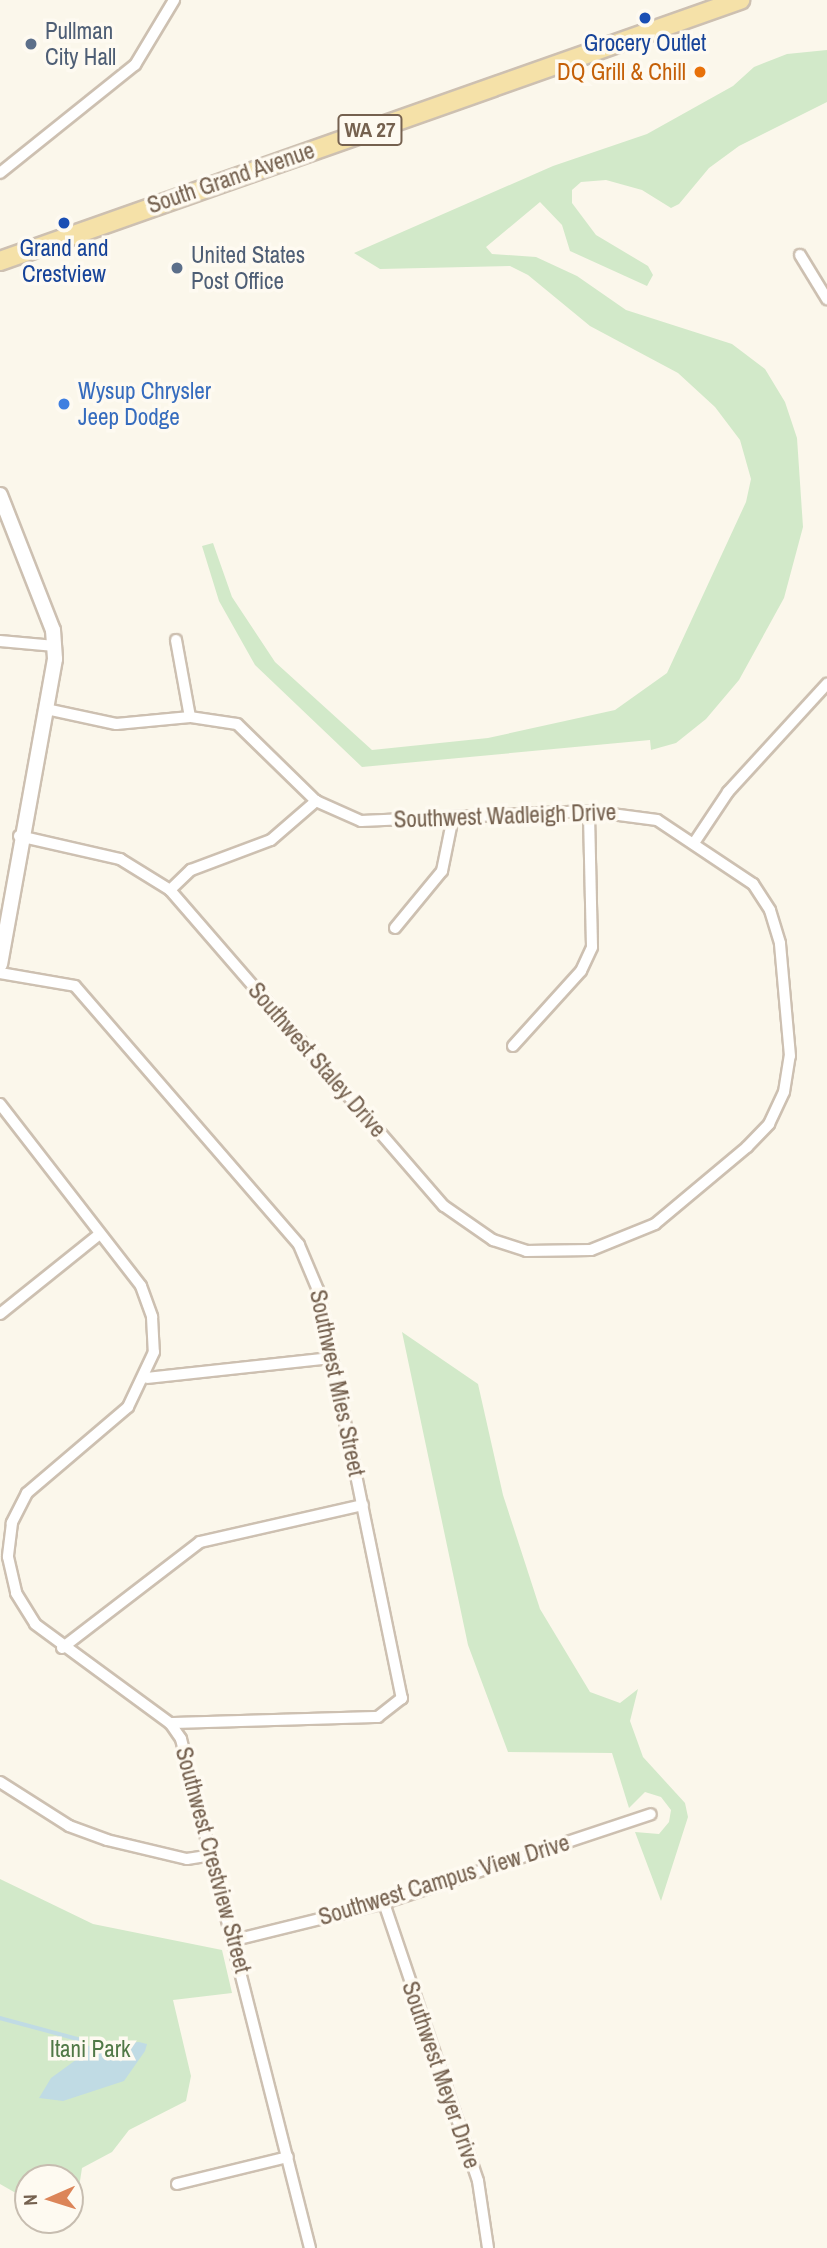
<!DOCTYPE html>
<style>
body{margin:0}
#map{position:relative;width:827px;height:2248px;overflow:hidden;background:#fbf7eb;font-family:"Archivo Narrow",sans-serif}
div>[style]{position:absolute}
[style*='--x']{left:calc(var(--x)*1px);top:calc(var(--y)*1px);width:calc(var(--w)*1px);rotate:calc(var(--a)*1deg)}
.green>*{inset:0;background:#d2e9c9}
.water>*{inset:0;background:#c0dbe4}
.stream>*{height:3.5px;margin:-1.75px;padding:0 1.75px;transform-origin:1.75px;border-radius:1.75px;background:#c0dbe4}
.roads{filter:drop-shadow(2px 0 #cdc0b1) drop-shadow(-2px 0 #cdc0b1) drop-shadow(0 2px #cdc0b1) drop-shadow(0 -2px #cdc0b1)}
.minor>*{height:10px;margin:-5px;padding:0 5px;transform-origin:5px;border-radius:5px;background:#fff}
.tertiary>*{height:14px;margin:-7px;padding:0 7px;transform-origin:7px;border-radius:7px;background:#fff}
.primary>*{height:18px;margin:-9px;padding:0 9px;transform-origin:9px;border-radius:9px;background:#f5e1a8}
.dots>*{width:19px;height:19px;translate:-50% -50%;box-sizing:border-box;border:4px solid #fefaf1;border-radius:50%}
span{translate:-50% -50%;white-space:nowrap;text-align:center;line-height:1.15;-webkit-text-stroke:7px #fefaf1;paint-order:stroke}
.shield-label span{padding:2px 5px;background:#fefaf1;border:2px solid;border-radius:5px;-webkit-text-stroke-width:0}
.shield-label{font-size:21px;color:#75614f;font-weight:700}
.service-label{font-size:23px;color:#4e5e75}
.left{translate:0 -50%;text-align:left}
.transit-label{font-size:23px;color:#164399}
.food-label{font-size:23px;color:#c56008}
.right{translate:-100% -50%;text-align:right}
.street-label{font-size:23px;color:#75614f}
.shop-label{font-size:23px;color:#366cbe}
.park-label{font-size:23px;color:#517947}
.north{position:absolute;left:14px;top:2164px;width:70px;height:70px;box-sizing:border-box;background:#fefaf1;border:2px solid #c7bdb0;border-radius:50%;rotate:267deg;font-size:19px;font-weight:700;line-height:28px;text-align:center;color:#75614f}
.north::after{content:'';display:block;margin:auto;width:24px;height:32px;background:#dc8559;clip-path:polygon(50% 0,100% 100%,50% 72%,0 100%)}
</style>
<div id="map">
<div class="green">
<div style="clip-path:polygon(827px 50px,827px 102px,739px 146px,709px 168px,679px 204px,671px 208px,642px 190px,606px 180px,581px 182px,572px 190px,572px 203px,596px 235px,648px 266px,653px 275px,647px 286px,570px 251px,562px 225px,540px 202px,486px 247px,492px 254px,536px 257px,577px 276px,626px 310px,732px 344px,765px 369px,785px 402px,797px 438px,803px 527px,784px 598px,739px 680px,706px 719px,676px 743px,651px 750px,650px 740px,362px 767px,255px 665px,219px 601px,202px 546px,213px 543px,232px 597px,275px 662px,372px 750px,488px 738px,615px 710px,667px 673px,746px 502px,751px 479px,740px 440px,715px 407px,678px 373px,590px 326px,528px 275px,510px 266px,380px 269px,354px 253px,553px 166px,647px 134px,733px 86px,754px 67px,787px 54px)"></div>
<div style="clip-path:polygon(402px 1332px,478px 1384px,503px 1495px,540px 1609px,590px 1692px,620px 1703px,638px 1689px,630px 1721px,643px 1757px,685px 1803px,688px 1817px,661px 1901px,635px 1832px,659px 1834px,669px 1822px,671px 1810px,661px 1797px,645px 1792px,629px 1808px,612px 1753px,508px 1752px,468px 1645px)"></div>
<div style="clip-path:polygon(0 1879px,93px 1924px,222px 1950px,232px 1993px,173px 2000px,191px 2076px,186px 2101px,129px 2130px,112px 2152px,82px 2168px,76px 2207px,70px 2209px,70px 2178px,28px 2178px,28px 2200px,0 2184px)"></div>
</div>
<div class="water">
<div style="clip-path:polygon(139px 2042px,147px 2044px,145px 2051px,124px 2081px,63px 2101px,39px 2098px,51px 2078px,95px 2046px)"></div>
</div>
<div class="stream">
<div style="--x:0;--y:2018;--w:81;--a:15.1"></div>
<div style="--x:85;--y:2045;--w:6;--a:39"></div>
</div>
<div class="roads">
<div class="minor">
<div style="--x:0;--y:173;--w:173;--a:-38.7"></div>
<div style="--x:135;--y:65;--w:76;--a:-59"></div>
<div style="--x:800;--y:255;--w:52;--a:58.5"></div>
<div style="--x:176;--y:640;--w:78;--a:79.7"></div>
<div style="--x:0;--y:641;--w:55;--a:5.2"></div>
<div style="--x:19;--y:836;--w:104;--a:12.8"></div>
<div style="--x:120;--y:859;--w:59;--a:31.8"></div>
<div style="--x:170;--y:890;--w:418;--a:49.1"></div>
<div style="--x:444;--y:1206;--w:60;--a:34.8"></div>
<div style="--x:493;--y:1240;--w:35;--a:18"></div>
<div style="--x:526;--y:1251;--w:65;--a:-0.9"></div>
<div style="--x:591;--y:1250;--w:69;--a:-22.1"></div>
<div style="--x:655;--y:1224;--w:120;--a:-39.9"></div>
<div style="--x:747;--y:1147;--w:32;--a:-46"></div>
<div style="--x:769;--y:1124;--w:35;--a:-65"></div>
<div style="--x:784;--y:1092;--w:36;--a:-81"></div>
<div style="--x:790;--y:1056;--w:113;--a:-95.1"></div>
<div style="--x:780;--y:943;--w:34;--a:-107"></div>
<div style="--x:770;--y:910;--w:31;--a:-123"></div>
<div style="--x:753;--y:884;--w:115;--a:-146.3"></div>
<div style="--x:657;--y:820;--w:69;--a:-172.5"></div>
<div style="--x:589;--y:811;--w:228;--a:177.5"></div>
<div style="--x:361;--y:821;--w:49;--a:-156"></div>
<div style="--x:316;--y:801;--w:110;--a:-135.7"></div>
<div style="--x:237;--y:724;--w:48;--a:-171.5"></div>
<div style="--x:190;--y:717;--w:74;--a:174.6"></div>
<div style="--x:116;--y:724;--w:72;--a:-167.9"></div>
<div style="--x:696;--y:840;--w:58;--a:-56.3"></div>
<div style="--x:728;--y:792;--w:147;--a:-47.5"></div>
<div style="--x:170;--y:890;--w:29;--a:-44"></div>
<div style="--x:191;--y:870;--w:85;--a:-20.6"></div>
<div style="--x:271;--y:840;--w:60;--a:-40.9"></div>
<div style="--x:395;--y:928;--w:74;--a:-50.5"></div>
<div style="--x:442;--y:871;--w:55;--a:-78.5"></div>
<div style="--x:0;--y:973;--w:76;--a:9.8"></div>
<div style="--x:75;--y:986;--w:342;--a:49.1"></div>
<div style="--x:299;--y:1245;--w:49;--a:67.1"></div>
<div style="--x:318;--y:1290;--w:417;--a:78.4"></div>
<div style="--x:402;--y:1698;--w:31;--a:142"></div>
<div style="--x:378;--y:1717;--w:208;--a:178.3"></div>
<div style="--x:513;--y:1046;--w:101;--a:-47.8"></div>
<div style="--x:581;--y:971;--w:26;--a:-65"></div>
<div style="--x:592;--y:947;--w:136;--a:-91.3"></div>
<div style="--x:0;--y:1104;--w:230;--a:52.2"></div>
<div style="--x:141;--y:1286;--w:33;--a:70"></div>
<div style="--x:152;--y:1317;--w:35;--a:87"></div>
<div style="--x:154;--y:1352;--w:61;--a:115.3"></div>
<div style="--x:128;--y:1407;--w:133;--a:139.6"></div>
<div style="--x:27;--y:1493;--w:34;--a:117"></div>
<div style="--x:12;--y:1523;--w:34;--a:97"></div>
<div style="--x:8;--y:1557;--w:37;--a:77"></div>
<div style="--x:16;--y:1593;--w:36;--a:58"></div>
<div style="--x:35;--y:1624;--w:167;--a:36.3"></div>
<div style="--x:170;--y:1723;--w:19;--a:55"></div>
<div style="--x:181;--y:1739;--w:525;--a:75.78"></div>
<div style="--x:0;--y:1314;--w:128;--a:-38.7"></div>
<div style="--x:147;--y:1378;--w:185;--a:-6.2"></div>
<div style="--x:62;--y:1648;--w:174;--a:-37.5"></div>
<div style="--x:200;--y:1542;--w:167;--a:-12.8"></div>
<div style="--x:0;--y:1782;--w:82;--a:32.5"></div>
<div style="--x:69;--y:1826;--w:40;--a:20.2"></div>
<div style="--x:107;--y:1840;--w:82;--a:13.4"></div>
<div style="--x:187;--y:1859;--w:25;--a:-9"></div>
<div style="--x:384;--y:1903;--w:293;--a:71.3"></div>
<div style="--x:478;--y:2181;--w:68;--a:81.5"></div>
<div style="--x:235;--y:1940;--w:154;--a:-13.9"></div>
<div style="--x:384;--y:1903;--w:281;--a:-18.4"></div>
<div style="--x:177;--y:2184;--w:114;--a:-13.7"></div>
</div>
<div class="tertiary">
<div style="--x:0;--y:495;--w:145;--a:68.6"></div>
<div style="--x:53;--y:630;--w:29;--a:86"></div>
<div style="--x:55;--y:659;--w:310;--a:100.2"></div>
</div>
<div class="primary">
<div style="--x:0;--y:261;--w:785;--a:-19.43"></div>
</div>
</div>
<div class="dots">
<div style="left:645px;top:18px;background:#1a4fb4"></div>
<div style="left:31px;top:44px;background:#5c6f8a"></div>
<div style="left:700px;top:72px;background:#e8710a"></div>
<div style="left:64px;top:223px;background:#1a4fb4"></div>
<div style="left:177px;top:268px;background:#5c6f8a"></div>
<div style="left:64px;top:404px;background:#3f7fe0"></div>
</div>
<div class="shield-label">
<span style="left:370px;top:130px">WA 27</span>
</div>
<div class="service-label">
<span class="left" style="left:45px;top:44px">Pullman<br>City Hall</span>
<span class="left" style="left:191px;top:268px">United States<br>Post Office</span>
</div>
<div class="transit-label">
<span style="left:645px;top:43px">Grocery Outlet</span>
<span style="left:64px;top:261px">Grand and<br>Crestview</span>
</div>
<div class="food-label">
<span class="right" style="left:686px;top:72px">DQ Grill &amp; Chill</span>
</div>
<div class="street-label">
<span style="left:231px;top:178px;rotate:-19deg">South Grand Avenue</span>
<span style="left:505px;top:816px;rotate:-2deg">Southwest Wadleigh Drive</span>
<span style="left:317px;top:1060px;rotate:49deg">Southwest Staley Drive</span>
<span style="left:337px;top:1383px;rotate:78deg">Southwest Mies Street</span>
<span style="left:213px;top:1860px;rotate:75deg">Southwest Crestview Street</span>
<span style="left:444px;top:1880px;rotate:-17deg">Southwest Campus View Drive</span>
<span style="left:441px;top:2075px;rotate:71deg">Southwest Meyer Drive</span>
</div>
<div class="shop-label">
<span class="left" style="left:78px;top:404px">Wysup Chrysler<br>Jeep Dodge</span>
</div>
<div class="park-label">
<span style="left:90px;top:2049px">Itani Park</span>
</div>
<div class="north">N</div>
</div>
